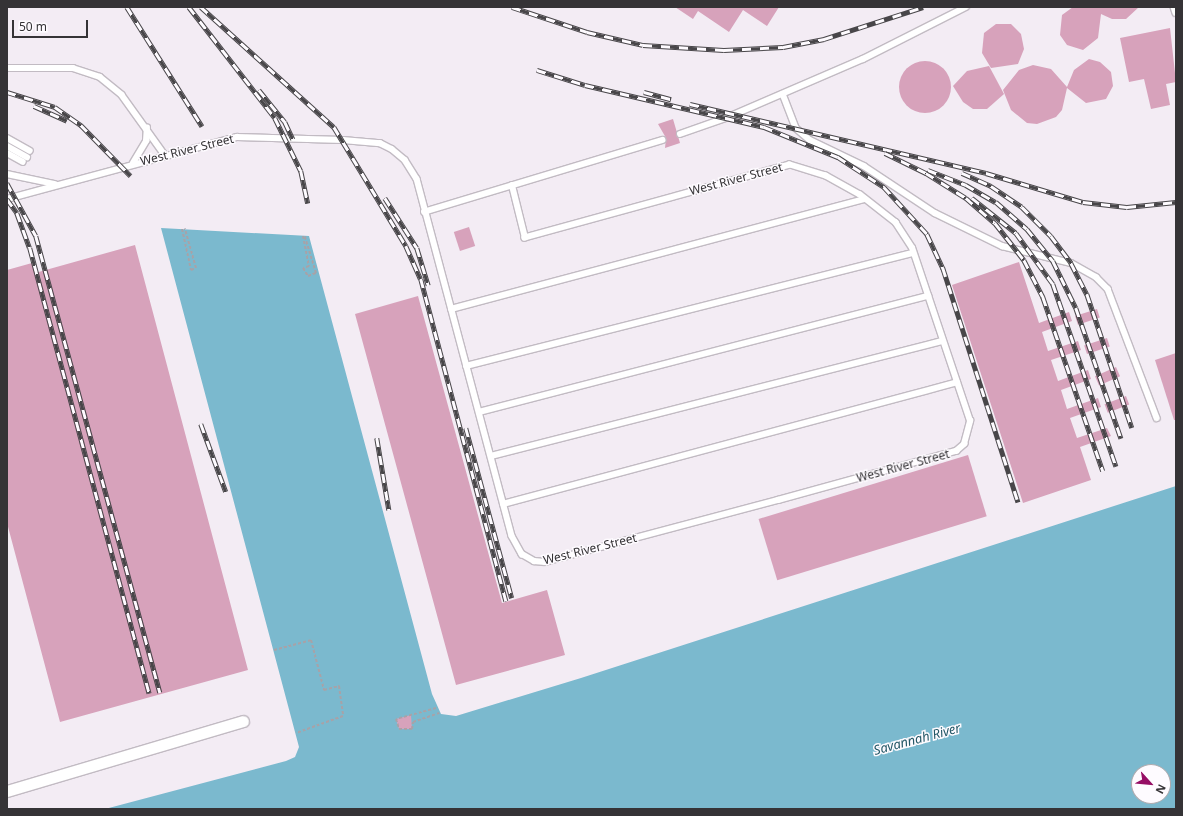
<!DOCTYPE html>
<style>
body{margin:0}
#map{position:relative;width:1183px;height:816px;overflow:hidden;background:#f3ecf4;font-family:"Noto Sans",sans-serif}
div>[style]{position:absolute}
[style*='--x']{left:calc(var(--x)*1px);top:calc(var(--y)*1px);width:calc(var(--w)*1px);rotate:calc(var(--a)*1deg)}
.water>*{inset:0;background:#7bb9ce}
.building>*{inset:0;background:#d7a2bb;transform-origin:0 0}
.round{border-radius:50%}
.path>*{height:2px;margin-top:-1px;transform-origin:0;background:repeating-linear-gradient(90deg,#a7a2a8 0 3px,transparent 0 5px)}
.roads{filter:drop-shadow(1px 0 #c2bbc3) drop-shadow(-1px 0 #c2bbc3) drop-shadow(0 1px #c2bbc3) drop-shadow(0 -1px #c2bbc3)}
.lane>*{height:5.5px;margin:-2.75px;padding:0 2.75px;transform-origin:2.75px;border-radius:2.75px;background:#fff}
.street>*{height:11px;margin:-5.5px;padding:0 5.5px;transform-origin:5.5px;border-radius:5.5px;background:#fff}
.rail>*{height:4.5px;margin-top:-2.25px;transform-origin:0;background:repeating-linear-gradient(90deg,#fefbff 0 9px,#484649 0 18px);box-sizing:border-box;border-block:1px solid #484649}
span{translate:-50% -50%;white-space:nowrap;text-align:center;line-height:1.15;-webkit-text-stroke:3px #fefbff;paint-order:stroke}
.street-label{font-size:12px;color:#353336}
.water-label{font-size:13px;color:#245867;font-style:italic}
.frame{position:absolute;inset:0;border:8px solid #353336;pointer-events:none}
.north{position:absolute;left:1131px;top:764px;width:40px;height:40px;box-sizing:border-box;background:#fefbff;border:1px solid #aeabaf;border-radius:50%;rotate:117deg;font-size:11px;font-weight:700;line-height:16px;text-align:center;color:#353336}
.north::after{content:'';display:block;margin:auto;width:14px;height:18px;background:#960e65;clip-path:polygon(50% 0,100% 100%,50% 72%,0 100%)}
.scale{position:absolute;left:12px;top:20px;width:76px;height:18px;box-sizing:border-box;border:2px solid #353336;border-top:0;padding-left:5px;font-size:12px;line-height:14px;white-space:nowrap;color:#353336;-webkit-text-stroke:3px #fefbff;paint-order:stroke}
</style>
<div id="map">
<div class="water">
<div style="clip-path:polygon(evenodd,161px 228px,309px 236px,432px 694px,441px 714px,456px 716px,581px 678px,1176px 486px,1176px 809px,105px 809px,286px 761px,295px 757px,299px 747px,161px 228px,1139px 772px,1163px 772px,1163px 796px,1139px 796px,1139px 772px)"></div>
</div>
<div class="building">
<div style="clip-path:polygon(675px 7px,779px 7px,767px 26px,743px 10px,729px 32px,698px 11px,693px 19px)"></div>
<div style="clip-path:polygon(1073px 7px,1139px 7px,1126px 19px,1112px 19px,1101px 14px,1098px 38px,1083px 50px,1067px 45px,1060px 35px,1062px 15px)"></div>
<div style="clip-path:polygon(996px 24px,1011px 24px,1021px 34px,1024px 49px,1018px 64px,991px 68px,982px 53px,984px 33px)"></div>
<div style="clip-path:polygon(1170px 28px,1176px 82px,1166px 84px,1170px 105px,1151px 109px,1144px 79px,1129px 82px,1120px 38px)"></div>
<div style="clip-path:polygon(1089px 59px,1100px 62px,1111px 72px,1113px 86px,1106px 99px,1086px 103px,1067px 88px,1062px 110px,1056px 117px,1037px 124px,1027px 123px,1011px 110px,1003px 90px,1019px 70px,1033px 65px,1051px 69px,1067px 87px,1074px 70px)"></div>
<div class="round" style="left:899px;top:61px;width:52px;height:52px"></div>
<div style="clip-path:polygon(989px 66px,1004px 94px,987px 109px,973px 109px,963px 102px,953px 86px,967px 71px)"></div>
<div style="clip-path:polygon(673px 119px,680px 143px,665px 148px,666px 138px,658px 124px)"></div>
<div style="left:469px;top:227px;width:20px;height:16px;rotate:72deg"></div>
<div style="clip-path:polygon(135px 245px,248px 670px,60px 722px,7px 523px,7px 270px,32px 263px,35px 273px)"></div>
<div style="clip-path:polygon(1019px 262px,1039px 323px,1069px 312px,1072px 321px,1042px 332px,1048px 351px,1078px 341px,1081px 350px,1051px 360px,1058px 381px,1088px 370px,1091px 379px,1061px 390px,1067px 409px,1098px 398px,1101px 407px,1070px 418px,1077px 438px,1107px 428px,1111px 436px,1080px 447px,1091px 480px,1023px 503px,952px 285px)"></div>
<div style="clip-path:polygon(418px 296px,502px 603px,547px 590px,565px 655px,456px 685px,355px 314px)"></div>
<div style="left:1097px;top:309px;width:9px;height:23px;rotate:72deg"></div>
<div style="left:1107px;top:338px;width:9px;height:24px;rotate:72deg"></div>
<div style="clip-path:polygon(1176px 353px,1176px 420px,1174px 420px,1155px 360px)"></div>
<div style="left:1116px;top:367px;width:10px;height:23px;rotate:66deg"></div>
<div style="left:1126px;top:396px;width:9px;height:23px;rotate:69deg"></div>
<div style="left:968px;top:455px;width:64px;height:219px;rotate:73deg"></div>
<div style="clip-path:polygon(411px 715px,412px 729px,399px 729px,396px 719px)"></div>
</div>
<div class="path">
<div style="--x:182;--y:229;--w:42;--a:77.6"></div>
<div style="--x:191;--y:270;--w:5;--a:-22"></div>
<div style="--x:196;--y:268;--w:41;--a:-105.8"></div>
<div style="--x:303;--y:236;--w:31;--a:79"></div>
<div style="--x:309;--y:266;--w:6;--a:162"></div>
<div style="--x:303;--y:268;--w:9;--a:58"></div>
<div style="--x:308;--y:276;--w:9;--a:-21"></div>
<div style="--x:316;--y:273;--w:39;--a:-107"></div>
<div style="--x:274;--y:650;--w:38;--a:-15"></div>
<div style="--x:311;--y:640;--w:52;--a:75.4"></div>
<div style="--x:324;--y:690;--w:16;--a:-15"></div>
<div style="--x:339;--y:686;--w:30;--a:82"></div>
<div style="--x:343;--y:716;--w:50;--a:160.1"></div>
<div style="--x:436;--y:708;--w:41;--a:164.6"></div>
<div style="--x:396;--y:719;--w:10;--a:73"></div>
<div style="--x:399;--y:729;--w:13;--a:0"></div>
<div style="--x:412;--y:729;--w:7;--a:-82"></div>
<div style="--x:413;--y:722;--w:28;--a:-19"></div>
</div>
<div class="roads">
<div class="lane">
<div style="--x:1174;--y:7;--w:6;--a:72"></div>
<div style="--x:7;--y:68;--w:66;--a:0"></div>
<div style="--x:73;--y:68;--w:28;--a:18"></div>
<div style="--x:100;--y:77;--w:28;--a:39"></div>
<div style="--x:122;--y:95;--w:74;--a:54.4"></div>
<div style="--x:783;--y:94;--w:36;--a:69"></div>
<div style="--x:796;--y:128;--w:18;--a:41"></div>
<div style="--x:810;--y:140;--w:60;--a:25.7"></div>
<div style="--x:864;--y:166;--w:85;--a:33.5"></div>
<div style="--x:935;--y:213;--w:75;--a:26.2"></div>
<div style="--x:1002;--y:246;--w:71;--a:13.8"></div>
<div style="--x:1071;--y:263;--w:29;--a:29"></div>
<div style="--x:1096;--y:277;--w:17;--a:45"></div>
<div style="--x:1108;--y:289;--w:138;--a:69.2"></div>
<div style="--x:680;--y:134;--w:49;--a:-19.2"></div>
<div style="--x:726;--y:118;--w:149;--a:-23.3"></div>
<div style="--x:863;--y:59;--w:115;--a:-26.8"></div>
<div style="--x:7;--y:138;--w:26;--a:29"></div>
<div style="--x:7;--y:146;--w:23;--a:29"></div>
<div style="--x:7;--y:153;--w:18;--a:29"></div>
<div style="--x:133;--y:163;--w:26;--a:-59"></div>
<div style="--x:146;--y:141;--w:13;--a:-86"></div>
<div style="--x:7;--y:174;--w:49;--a:11.8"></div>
<div style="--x:7;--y:199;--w:238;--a:-15.1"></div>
<div style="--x:237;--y:137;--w:106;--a:1.6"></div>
<div style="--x:343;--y:140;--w:37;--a:5"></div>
<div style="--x:380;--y:143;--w:13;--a:27"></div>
<div style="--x:392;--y:149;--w:17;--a:40"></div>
<div style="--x:405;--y:160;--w:22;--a:58"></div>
<div style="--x:417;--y:179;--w:369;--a:75.1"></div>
<div style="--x:512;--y:536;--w:21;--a:61"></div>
<div style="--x:522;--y:554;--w:14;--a:30"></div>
<div style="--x:534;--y:561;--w:11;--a:5"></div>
<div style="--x:545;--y:562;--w:241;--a:-14.9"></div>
<div style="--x:778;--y:500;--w:185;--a:-15.4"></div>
<div style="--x:956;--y:451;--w:11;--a:-41"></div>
<div style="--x:964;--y:444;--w:24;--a:-75"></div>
<div style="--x:970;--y:421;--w:182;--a:-108.5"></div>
<div style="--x:912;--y:248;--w:30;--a:-123"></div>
<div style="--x:896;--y:223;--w:46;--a:-142.1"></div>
<div style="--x:860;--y:195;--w:39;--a:-151"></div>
<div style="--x:826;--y:176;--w:38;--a:-163"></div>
<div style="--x:790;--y:165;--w:275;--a:164.6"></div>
<div style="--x:525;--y:238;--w:54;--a:-104"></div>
<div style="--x:424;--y:212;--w:249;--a:-16.8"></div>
<div style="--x:451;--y:309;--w:428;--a:-14.9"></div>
<div style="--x:466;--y:366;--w:461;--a:-14.2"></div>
<div style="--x:479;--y:412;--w:464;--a:-14.5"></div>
<div style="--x:491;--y:456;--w:466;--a:-14.3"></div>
<div style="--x:503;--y:504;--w:470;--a:-15"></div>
</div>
<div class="street">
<div style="--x:7;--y:791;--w:246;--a:-16.5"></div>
</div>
</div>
<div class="rail">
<div style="--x:127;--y:7;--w:141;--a:57.8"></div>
<div style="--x:189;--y:7;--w:140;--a:52.2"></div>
<div style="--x:275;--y:118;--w:59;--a:63.9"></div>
<div style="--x:301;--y:171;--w:33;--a:78"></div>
<div style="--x:201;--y:7;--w:179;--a:42.1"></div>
<div style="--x:334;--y:127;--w:139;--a:58.8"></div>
<div style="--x:406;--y:246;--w:36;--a:66"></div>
<div style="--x:421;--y:279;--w:333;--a:75.2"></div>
<div style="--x:512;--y:7;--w:79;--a:18.4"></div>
<div style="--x:587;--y:32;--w:57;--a:13.1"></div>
<div style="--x:643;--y:45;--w:81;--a:3.5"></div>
<div style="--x:724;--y:50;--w:59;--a:-2.9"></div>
<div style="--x:783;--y:47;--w:42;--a:-11"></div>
<div style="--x:824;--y:39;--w:104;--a:-17.9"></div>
<div style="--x:537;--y:70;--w:50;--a:17.4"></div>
<div style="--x:585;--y:85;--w:184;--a:13.2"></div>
<div style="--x:764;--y:127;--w:80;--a:22.1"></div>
<div style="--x:838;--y:157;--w:55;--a:33.1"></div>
<div style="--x:884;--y:187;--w:64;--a:47.5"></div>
<div style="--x:927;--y:234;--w:38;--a:65"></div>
<div style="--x:943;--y:268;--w:246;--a:72.2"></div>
<div style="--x:259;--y:90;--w:41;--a:50.9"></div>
<div style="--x:285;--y:122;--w:19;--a:65"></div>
<div style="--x:7;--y:92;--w:50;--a:17.4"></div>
<div style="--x:55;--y:107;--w:32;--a:35"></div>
<div style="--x:81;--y:125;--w:71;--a:45.6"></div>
<div style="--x:644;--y:92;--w:28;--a:15"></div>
<div style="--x:690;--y:104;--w:304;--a:13.1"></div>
<div style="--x:986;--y:173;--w:101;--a:16.6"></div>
<div style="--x:1083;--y:202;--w:44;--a:6.5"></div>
<div style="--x:1127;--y:207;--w:49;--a:-5.8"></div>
<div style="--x:34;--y:106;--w:36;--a:24"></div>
<div style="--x:885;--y:153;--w:46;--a:26"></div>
<div style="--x:926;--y:173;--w:47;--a:32"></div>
<div style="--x:966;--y:198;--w:38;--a:41"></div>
<div style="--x:995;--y:223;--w:47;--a:51.9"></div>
<div style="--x:1024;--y:260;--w:42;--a:62.8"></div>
<div style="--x:1043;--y:297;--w:184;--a:71"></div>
<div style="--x:928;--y:170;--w:41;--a:21.5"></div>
<div style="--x:966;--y:185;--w:34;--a:30"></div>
<div style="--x:996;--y:202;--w:41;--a:41.1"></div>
<div style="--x:1027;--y:229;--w:41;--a:50.9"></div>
<div style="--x:1053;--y:261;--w:52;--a:63.9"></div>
<div style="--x:1076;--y:308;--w:138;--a:70.9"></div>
<div style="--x:962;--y:173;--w:32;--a:24"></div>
<div style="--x:991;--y:186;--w:37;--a:34"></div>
<div style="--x:1022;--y:207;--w:41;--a:45"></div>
<div style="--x:1051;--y:236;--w:34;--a:53"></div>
<div style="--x:1071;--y:263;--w:35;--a:63"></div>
<div style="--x:1087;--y:294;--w:141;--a:71.4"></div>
<div style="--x:7;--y:183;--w:60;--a:61.3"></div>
<div style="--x:36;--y:236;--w:473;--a:74.8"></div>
<div style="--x:385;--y:198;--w:59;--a:57.4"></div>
<div style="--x:417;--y:248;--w:39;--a:73"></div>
<div style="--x:972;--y:198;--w:56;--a:38.5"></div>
<div style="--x:1016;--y:233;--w:63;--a:54"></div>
<div style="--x:1053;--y:284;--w:193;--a:70.9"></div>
<div style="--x:7;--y:199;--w:17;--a:54"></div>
<div style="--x:17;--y:213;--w:37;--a:70"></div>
<div style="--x:30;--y:248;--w:461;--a:75"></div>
<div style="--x:201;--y:424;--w:72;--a:69.8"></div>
<div style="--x:466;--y:428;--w:176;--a:74.9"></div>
<div style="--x:377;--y:438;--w:73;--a:80.5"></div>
</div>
<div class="street-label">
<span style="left:187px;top:150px;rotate:-14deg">West River Street</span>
<span style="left:736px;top:179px;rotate:-15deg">West River Street</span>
<span style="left:903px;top:466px;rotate:-15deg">West River Street</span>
<span style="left:590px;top:549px;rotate:-14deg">West River Street</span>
</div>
<div class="water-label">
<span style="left:917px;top:739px;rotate:-15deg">Savannah River</span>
</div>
<div class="frame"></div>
<div class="north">N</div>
<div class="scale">50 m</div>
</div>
